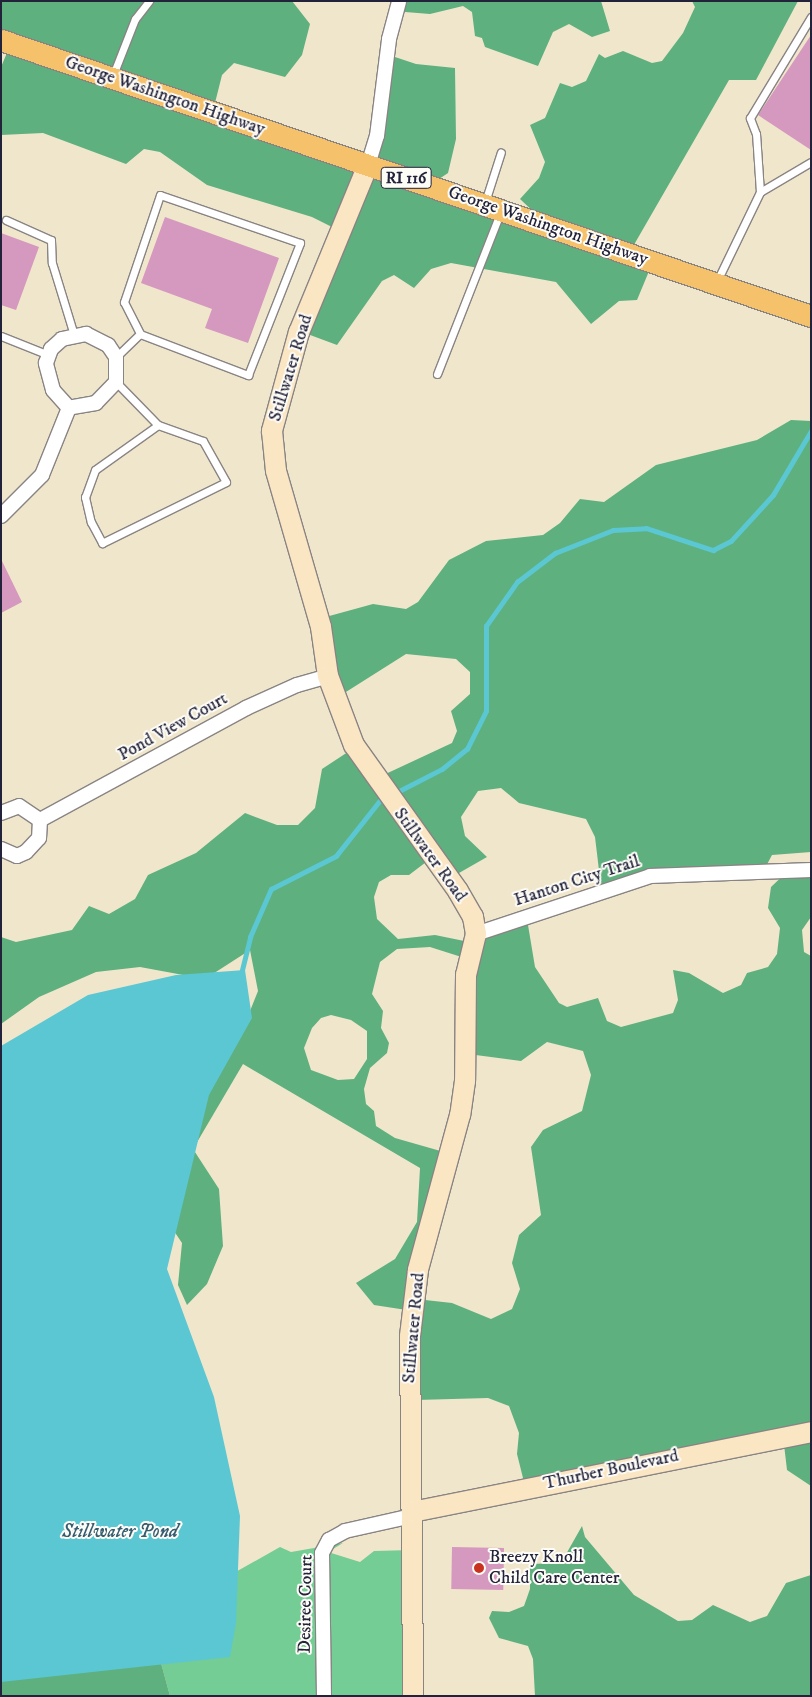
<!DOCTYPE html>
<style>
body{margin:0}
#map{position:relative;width:812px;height:1697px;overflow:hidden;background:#f0e6cc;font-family:"IM FELL DW Pica",serif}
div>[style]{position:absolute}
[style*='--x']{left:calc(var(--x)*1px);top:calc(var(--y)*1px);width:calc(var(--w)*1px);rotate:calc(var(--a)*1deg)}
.green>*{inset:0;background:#73cd94}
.forest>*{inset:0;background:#5eb07e}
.water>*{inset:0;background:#5bc7d2}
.stream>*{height:4.5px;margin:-2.25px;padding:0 2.25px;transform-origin:2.25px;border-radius:2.25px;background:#5bc7d2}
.building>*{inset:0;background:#d598be;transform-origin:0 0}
.roads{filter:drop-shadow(1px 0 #898484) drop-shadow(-1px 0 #898484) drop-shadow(0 1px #898484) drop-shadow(0 -1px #898484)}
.lane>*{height:7px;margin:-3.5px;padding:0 3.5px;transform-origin:3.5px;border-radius:3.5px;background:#fff}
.street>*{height:14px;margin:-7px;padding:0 7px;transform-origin:7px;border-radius:7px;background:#fff}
.secondary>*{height:20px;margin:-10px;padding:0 10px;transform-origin:10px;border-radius:10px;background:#fbe6c4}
.primary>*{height:21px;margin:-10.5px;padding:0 10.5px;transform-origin:10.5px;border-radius:10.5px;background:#f5c16b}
.dots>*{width:14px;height:14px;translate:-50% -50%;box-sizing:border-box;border:2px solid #fdfcf7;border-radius:50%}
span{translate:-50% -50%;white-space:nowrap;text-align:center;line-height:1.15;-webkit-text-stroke:4px #fdfcf7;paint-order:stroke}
.shield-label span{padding:1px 4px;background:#fdfcf7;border:1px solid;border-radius:4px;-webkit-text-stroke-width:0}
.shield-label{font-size:16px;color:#22223b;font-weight:700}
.street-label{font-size:18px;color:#22223b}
.poi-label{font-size:18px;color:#22223b}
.left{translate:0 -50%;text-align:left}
.water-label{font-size:19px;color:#365c70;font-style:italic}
.frame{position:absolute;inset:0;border:2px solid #22223b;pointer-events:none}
</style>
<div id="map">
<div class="green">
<div style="clip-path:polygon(343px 1543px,328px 1552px,360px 1562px,374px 1551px,412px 1550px,415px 1696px,170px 1696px,161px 1663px,232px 1574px,280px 1547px,291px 1552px)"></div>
</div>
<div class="forest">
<div style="clip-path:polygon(1px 1px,292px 1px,310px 24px,302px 55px,285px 77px,234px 63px,222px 75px,213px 111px,366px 165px,383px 53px,416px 64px,455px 68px,456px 139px,448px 173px,427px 187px,552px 229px,520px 199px,539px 178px,545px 162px,530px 125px,545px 118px,560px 83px,572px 87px,586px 81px,599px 54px,605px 58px,623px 51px,652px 63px,662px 61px,683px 33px,695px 7px,692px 1px,798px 1px,756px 80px,729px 80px,635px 243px,635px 253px,652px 264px,637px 300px,619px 301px,591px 324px,556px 282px,451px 263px,431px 269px,414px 288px,394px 275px,382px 281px,337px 345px,302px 332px,340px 231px,312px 217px,207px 185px,160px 152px,144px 149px,126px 164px,43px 133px,1px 135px,1px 67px,9px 48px,1px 41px)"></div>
<div style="clip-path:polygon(393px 1px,601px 1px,610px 31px,592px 37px,569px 24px,553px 32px,538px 66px,485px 47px,482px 38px,475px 36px,472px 12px,463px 6px,430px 14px,393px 11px)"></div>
<div style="clip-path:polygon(evenodd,791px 420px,811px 421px,811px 852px,772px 855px,764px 870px,601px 887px,595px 837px,586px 819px,519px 803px,501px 788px,478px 791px,461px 817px,465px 836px,487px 857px,452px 877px,434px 856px,409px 875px,391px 875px,379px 882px,374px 897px,377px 919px,398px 939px,435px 935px,474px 943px,527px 919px,535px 967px,559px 1003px,567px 1007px,598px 998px,607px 1021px,621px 1027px,673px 1013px,678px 1000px,673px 970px,689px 973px,723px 993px,741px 985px,747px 973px,768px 967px,777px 954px,780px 928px,768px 908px,771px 887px,790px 869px,811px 868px,811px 917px,802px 930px,804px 952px,811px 956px,811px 1486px,787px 1470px,783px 1436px,525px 1486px,517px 1454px,519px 1433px,509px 1406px,488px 1398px,416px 1400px,413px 1311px,374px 1305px,356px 1283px,395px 1259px,417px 1222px,420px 1168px,243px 1064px,193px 1149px,219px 1189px,223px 1246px,207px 1284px,187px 1305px,178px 1285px,182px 1243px,164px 1216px,175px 1129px,250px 1011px,258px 991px,250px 950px,205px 979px,140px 967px,96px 972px,39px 997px,1px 1024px,1px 937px,16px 942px,72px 930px,89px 906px,109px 914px,135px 899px,148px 875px,196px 853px,245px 813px,277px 825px,298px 825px,315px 808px,322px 769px,357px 746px,377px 778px,452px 743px,457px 731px,451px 711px,470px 694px,470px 672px,456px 659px,406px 654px,338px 697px,322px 618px,373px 604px,406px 609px,418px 602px,449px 560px,486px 541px,543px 535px,560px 523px,580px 499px,604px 502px,656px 465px,757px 440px,791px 420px,430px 947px,471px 960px,468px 1054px,521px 1061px,547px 1042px,583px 1051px,591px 1075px,582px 1111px,543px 1130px,531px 1147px,541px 1215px,519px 1235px,512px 1263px,520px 1289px,512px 1309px,491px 1319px,452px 1303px,416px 1299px,451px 1154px,395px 1138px,376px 1126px,374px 1111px,366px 1104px,364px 1089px,370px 1068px,387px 1053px,389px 1043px,381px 1028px,383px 1011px,372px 994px,380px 962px,397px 949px,430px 947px,791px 420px,331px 1015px,351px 1020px,367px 1031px,367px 1059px,354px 1079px,338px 1080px,311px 1070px,304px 1048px,312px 1028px,321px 1018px,331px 1015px)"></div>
<div style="clip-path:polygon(582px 1526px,585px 1537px,634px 1595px,678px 1621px,692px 1620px,713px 1605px,750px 1622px,767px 1616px,786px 1583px,811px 1575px,811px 1696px,535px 1696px,533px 1659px,528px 1646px,499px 1638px,489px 1618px,492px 1611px,509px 1612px,524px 1606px,530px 1589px,530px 1564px,561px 1563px)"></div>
<div style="clip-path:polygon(161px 1663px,170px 1696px,1px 1696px,1px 1681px)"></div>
</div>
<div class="water">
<div style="clip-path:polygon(245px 970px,252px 1018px,209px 1095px,167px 1269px,214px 1397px,240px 1516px,236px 1623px,230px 1657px,1px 1682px,1px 1046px,88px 995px,176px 975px)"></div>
</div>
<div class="stream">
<div style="--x:399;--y:791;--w:48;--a:-27.1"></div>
<div style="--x:442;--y:769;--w:32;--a:-39"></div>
<div style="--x:467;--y:749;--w:42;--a:-63.4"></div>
<div style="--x:486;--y:711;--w:85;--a:-90"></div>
<div style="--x:486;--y:626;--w:54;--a:-54.8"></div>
<div style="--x:517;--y:582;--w:48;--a:-37.3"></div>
<div style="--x:555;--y:553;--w:62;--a:-21.6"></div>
<div style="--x:613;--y:530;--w:33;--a:-3"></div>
<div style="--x:646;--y:528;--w:71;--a:18.2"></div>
<div style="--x:713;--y:550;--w:20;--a:-27"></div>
<div style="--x:731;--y:541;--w:62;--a:-47.6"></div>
<div style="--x:773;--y:495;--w:74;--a:-59.3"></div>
<div style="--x:241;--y:974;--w:38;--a:-76"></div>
<div style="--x:250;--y:937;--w:52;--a:-66.4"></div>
<div style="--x:271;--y:889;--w:73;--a:-26.9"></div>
<div style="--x:336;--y:856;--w:73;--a:-51.7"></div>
</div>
<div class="building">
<div style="clip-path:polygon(811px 35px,811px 150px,758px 115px)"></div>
<div style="clip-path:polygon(165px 217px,279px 258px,248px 343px,205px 328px,212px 309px,141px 283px)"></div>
<div style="clip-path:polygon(1px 233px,39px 247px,16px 310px,1px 305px)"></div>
<div style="clip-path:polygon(1px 559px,22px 602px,1px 613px)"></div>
<div style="left:452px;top:1547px;width:52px;height:42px;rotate:1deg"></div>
</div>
<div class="roads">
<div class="lane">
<div style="--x:113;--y:75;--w:60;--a:-68.6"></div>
<div style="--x:135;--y:19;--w:23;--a:-52"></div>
<div style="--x:760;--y:192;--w:59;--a:-30.5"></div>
<div style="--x:485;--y:202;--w:52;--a:-72.3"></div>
<div style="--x:6;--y:220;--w:49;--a:24"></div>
<div style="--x:51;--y:240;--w:23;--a:88"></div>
<div style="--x:52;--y:263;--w:75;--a:73"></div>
<div style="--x:717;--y:281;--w:99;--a:-64.2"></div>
<div style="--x:760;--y:192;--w:58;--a:-93.9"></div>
<div style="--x:756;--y:134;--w:17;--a:-111"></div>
<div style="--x:750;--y:118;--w:118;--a:-58.9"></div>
<div style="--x:1;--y:336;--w:52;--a:21.6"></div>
<div style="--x:116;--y:357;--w:33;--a:-44"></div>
<div style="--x:140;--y:334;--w:116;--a:20.8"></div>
<div style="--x:248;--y:375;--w:142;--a:-68.5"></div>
<div style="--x:300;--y:243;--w:148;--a:-161.1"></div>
<div style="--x:160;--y:195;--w:113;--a:108.6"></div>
<div style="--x:124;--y:302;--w:36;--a:63"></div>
<div style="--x:437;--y:374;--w:173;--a:-68.6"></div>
<div style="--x:116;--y:382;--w:60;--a:45.7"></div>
<div style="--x:158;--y:425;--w:77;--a:144.5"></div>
<div style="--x:95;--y:470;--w:29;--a:110"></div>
<div style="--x:85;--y:497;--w:26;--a:77"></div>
<div style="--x:91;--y:522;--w:24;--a:62"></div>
<div style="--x:102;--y:543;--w:138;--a:-26.2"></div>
<div style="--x:226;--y:482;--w:47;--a:-119.3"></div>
<div style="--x:203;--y:441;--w:48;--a:-160.4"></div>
</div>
<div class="street">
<div style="--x:368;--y:165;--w:30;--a:-73"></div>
<div style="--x:377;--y:136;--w:98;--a:-82.9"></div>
<div style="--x:389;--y:39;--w:39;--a:-75"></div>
<div style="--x:86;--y:334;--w:25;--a:27"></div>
<div style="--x:108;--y:345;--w:14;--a:56"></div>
<div style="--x:116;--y:357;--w:25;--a:90"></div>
<div style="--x:116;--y:382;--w:29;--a:134"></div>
<div style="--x:96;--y:403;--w:27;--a:170"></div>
<div style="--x:69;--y:408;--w:24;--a:-132"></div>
<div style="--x:53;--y:390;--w:28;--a:-105"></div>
<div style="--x:46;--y:363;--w:15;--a:-70"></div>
<div style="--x:51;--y:349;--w:15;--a:-42"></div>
<div style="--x:62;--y:339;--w:25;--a:-12"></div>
<div style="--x:1;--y:516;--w:58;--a:-45"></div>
<div style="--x:42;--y:475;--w:72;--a:-68.1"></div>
<div style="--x:1;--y:813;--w:19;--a:-21"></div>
<div style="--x:19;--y:806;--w:25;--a:34"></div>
<div style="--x:40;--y:820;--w:18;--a:93"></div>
<div style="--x:39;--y:838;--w:19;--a:133"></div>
<div style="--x:26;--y:852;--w:10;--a:156"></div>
<div style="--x:17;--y:856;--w:17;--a:-156"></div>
<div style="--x:40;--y:820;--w:234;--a:-28.5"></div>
<div style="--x:246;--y:708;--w:56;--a:-24.3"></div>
<div style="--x:297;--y:685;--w:32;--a:-16"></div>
<div style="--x:476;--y:934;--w:183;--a:-18.4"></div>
<div style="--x:650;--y:876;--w:161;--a:-2.1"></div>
<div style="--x:324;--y:1696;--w:143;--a:-90.8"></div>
<div style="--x:322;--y:1553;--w:15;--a:-62"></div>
<div style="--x:329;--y:1540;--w:18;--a:-29"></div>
<div style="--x:345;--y:1531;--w:69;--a:-12.6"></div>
</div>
<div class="secondary">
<div style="--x:368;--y:165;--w:181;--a:112.4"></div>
<div style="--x:299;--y:332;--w:103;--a:105.3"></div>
<div style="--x:272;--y:431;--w:40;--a:84.3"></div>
<div style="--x:276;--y:471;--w:162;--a:73.9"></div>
<div style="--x:321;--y:627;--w:49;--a:81.9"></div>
<div style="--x:328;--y:676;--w:74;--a:69.4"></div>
<div style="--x:354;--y:745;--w:179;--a:54.5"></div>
<div style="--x:458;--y:891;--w:30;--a:60"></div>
<div style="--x:473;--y:917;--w:17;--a:80"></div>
<div style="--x:476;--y:934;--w:42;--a:103.7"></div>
<div style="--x:466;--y:975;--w:106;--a:90.5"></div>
<div style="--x:465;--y:1081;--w:34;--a:98"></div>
<div style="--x:460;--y:1115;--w:161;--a:105.2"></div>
<div style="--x:418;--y:1270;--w:66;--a:96.9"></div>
<div style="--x:410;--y:1336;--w:360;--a:89.5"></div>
<div style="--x:412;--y:1512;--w:407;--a:-11.3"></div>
</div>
<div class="primary">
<div style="--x:1;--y:40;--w:856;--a:18.82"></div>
</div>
</div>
<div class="dots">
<div style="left:479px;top:1568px;background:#c8321e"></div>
</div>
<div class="shield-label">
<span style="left:406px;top:178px">RI 116</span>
</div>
<div class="street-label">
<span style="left:165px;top:96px;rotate:19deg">George Washington Highway</span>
<span style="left:548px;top:226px;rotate:19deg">George Washington Highway</span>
<span style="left:291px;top:368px;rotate:-73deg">Stillwater Road</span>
<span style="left:173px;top:727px;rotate:-29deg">Pond View Court</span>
<span style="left:430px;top:855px;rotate:54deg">Stillwater Road</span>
<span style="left:577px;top:881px;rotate:-18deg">Hanton City Trail</span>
<span style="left:414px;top:1328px;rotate:-85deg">Stillwater Road</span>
<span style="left:611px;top:1470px;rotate:-12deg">Thurber Boulevard</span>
<span style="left:306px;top:1604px;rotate:-89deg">Desiree Court</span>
</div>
<div class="poi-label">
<span class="left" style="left:489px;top:1568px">Breezy Knoll<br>Child Care Center</span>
</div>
<div class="water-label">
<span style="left:120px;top:1532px">Stillwater Pond</span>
</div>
<div class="frame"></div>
</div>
